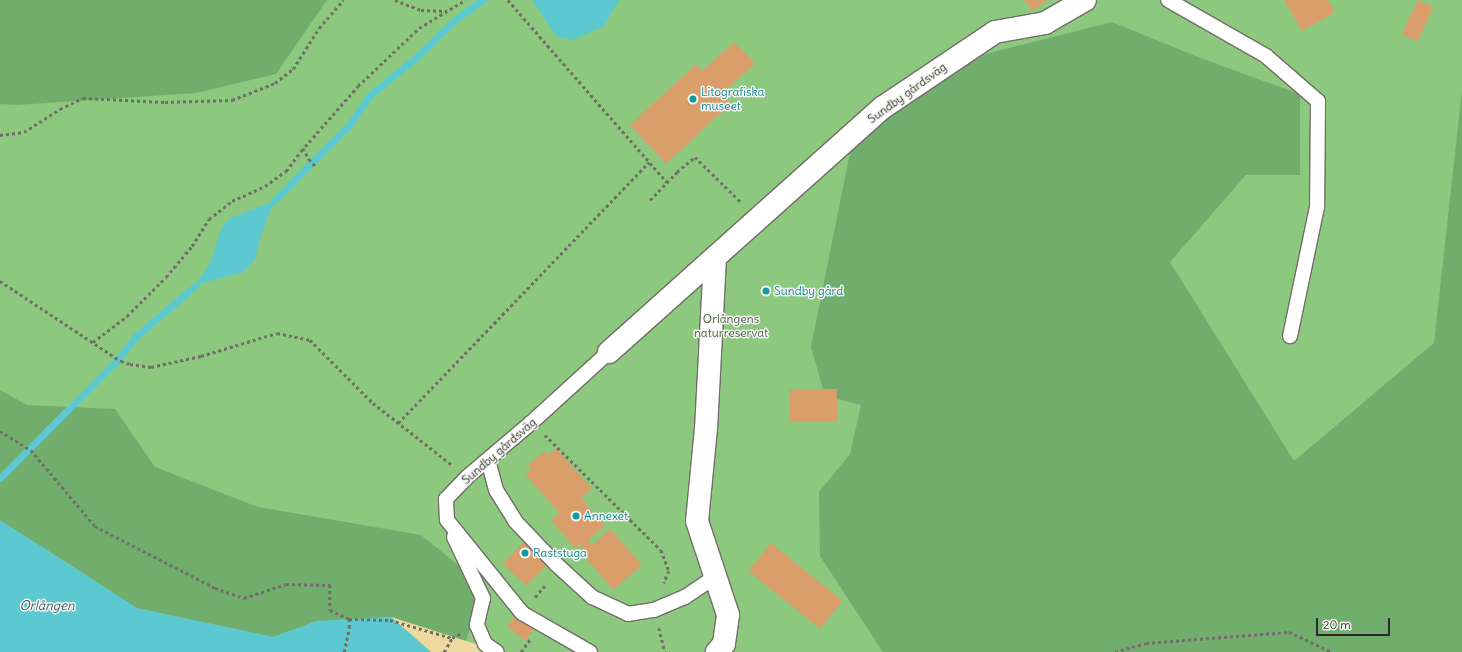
<!DOCTYPE html>
<meta charset="utf-8">
<style>
body{margin:0}
#map{position:relative;width:1462px;height:652px;overflow:hidden;background:#f4e8d6;font-family:Delius,sans-serif}
div>[style]{position:absolute}
[style*='--x']{left:calc(var(--x)*1px);top:calc(var(--y)*1px);width:calc(var(--w)*1px);rotate:calc(var(--a)*1deg)}
.green>*{inset:0;background:#8cc97e;transform-origin:0 0}
.forest>*{inset:0;background:#71ad6d}
.sand>*{inset:0;background:#eeda9e}
.water>*{inset:0;background:#5cc9d0}
.stream>*{height:7px;margin:-3.5px;padding:0 3.5px;transform-origin:3.5px;border-radius:3.5px;background:#5cc9d0}
.building>*{inset:0;background:#d99e6a;transform-origin:0 0}
.path>*{height:2.5px;margin-top:-1.25px;transform-origin:0;background:repeating-linear-gradient(90deg,#716d67 0 3px,transparent 0 6px)}
.roads{filter:drop-shadow(1px 0 #716d67) drop-shadow(-1px 0 #716d67) drop-shadow(0 1px #716d67) drop-shadow(0 -1px #716d67)}
.service>*{height:14px;margin:-7px;padding:0 7px;transform-origin:7px;border-radius:7px;background:#fff}
.minor>*{height:22px;margin:-11px;padding:0 11px;transform-origin:11px;border-radius:11px;background:#fff}
.dots>*{width:11px;height:11px;translate:-50% -50%;box-sizing:border-box;border:2px solid #f6f6f2;border-radius:50%}
span{translate:-50% -50%;white-space:nowrap;text-align:center;line-height:1.15;-webkit-text-stroke:3px #f6f6f2;paint-order:stroke}
.culture-label{font-size:12px;color:#0d838f}
.left{translate:0 -50%;text-align:left}
.street-label{font-size:12px;color:#2b2b2b}
.park-label{font-size:12px;color:#485a44}
.water-label{font-size:13px;color:#3a5a5d;font-style:italic}
.scale{position:absolute;left:1316px;top:618px;width:74px;height:18px;box-sizing:border-box;border:2px solid #2b2b2b;border-top:0;padding-left:5px;font-size:12px;line-height:14px;white-space:nowrap;color:#2b2b2b;-webkit-text-stroke:3px #f6f6f2;paint-order:stroke}
</style>
<div id="map">
<div class="green">
<div style="left:0;top:0;width:1462px;height:652px"></div>
</div>
<div class="forest">
<div style="clip-path:polygon(0 0,327px 0,276px 74px,196px 93px,17px 105px,0 104px)"></div>
<div style="clip-path:polygon(1112px 22px,1203px 59px,1300px 94px,1300px 175px,1246px 175px,1170px 262px,1294px 461px,1434px 343px,1462px 90px,1462px 652px,883px 652px,820px 556px,819px 492px,850px 454px,861px 405px,825px 396px,811px 347px,850px 153px,896px 104px,978px 56px)"></div>
<div style="clip-path:polygon(0 390px,27px 405px,115px 409px,155px 467px,258px 507px,421px 535px,484px 586px,466px 641px,391px 617px,317px 621px,273px 637px,137px 608px,0 520px)"></div>
</div>
<div class="sand">
<div style="clip-path:polygon(391px 617px,466px 641px,502px 652px,431px 652px)"></div>
</div>
<div class="water">
<div style="clip-path:polygon(532px 0,619px 0,604px 26px,573px 40px,556px 36px)"></div>
<div style="clip-path:polygon(274px 201px,261px 235px,255px 259px,244px 272px,196px 285px,211px 261px,222px 227px,230px 218px)"></div>
<div style="clip-path:polygon(0 520px,137px 608px,273px 637px,317px 621px,391px 617px,431px 652px,0 652px)"></div>
</div>
<div class="stream">
<div style="--x:274;--y:201;--w:107;--a:-45.4"></div>
<div style="--x:349;--y:125;--w:35;--a:-55"></div>
<div style="--x:369;--y:96;--w:58;--a:-39.4"></div>
<div style="--x:414;--y:59;--w:59;--a:-43.6"></div>
<div style="--x:457;--y:18;--w:32;--a:-35"></div>
<div style="--x:0;--y:478;--w:168;--a:-45.2"></div>
<div style="--x:118;--y:359;--w:28;--a:-52"></div>
<div style="--x:135;--y:337;--w:80;--a:-40.4"></div>
</div>
<div class="building">
<div style="clip-path:polygon(1024px 0,1047px 0,1033px 11px)"></div>
<div style="clip-path:polygon(1284px 0,1328px 0,1335px 12px,1302px 31px)"></div>
<div style="left:1418px;top:0;width:17px;height:38px;rotate:25deg"></div>
<div style="clip-path:polygon(734px 42px,755px 63px,722px 94px,731px 103px,666px 164px,630px 125px,696px 64px,702px 71px)"></div>
<div style="left:837px;top:389px;width:33px;height:48px;rotate:90deg"></div>
<div style="clip-path:polygon(556px 448px,592px 489px,581px 498px,605px 526px,588px 540px,592px 545px,610px 529px,642px 565px,613px 590px,585px 557px,588px 554px,580px 544px,575px 548px,551px 520px,559px 513px,525px 474px,531px 469px,528px 465px,545px 451px,548px 455px)"></div>
<div style="left:524px;top:542px;width:32px;height:30px;rotate:44deg"></div>
<div style="left:771px;top:543px;width:92px;height:36px;rotate:39deg"></div>
<div style="left:517px;top:614px;width:23px;height:16px;rotate:38deg"></div>
</div>
<div class="path">
<div style="--x:395;--y:0;--w:28;--a:21"></div>
<div style="--x:421;--y:10;--w:26;--a:2"></div>
<div style="--x:508;--y:0;--w:242;--a:48.9"></div>
<div style="--x:0;--y:135;--w:24;--a:-7"></div>
<div style="--x:24;--y:132;--w:43;--a:-32.6"></div>
<div style="--x:60;--y:109;--w:25;--a:-26"></div>
<div style="--x:83;--y:98;--w:82;--a:2.8"></div>
<div style="--x:165;--y:102;--w:67;--a:-1.7"></div>
<div style="--x:232;--y:100;--w:46;--a:-21.6"></div>
<div style="--x:275;--y:83;--w:23;--a:-38"></div>
<div style="--x:293;--y:69;--w:49;--a:-57.6"></div>
<div style="--x:319;--y:28;--w:37;--a:-49"></div>
<div style="--x:303;--y:148;--w:13;--a:61"></div>
<div style="--x:309;--y:159;--w:12;--a:48"></div>
<div style="--x:650;--y:200;--w:39;--a:-46"></div>
<div style="--x:677;--y:172;--w:23;--a:-40"></div>
<div style="--x:695;--y:157;--w:64;--a:44.4"></div>
<div style="--x:0;--y:281;--w:145;--a:33.5"></div>
<div style="--x:121;--y:361;--w:9;--a:18"></div>
<div style="--x:130;--y:364;--w:21;--a:8"></div>
<div style="--x:151;--y:367;--w:51;--a:-12.4"></div>
<div style="--x:201;--y:356;--w:79;--a:-16.8"></div>
<div style="--x:277;--y:333;--w:34;--a:12"></div>
<div style="--x:310;--y:340;--w:89;--a:45"></div>
<div style="--x:373;--y:403;--w:100;--a:38.1"></div>
<div style="--x:93;--y:342;--w:43;--a:-37.4"></div>
<div style="--x:127;--y:316;--w:55;--a:-45"></div>
<div style="--x:166;--y:277;--w:40;--a:-50"></div>
<div style="--x:192;--y:246;--w:32;--a:-58"></div>
<div style="--x:209;--y:219;--w:29;--a:-38"></div>
<div style="--x:232;--y:201;--w:36;--a:-24"></div>
<div style="--x:265;--y:186;--w:26;--a:-36"></div>
<div style="--x:286;--y:171;--w:25;--a:-53"></div>
<div style="--x:301;--y:151;--w:86;--a:-48.8"></div>
<div style="--x:358;--y:86;--w:84;--a:-43.6"></div>
<div style="--x:419;--y:28;--w:54;--a:-31.3"></div>
<div style="--x:398;--y:423;--w:362;--a:-46.1"></div>
<div style="--x:0;--y:431;--w:36;--a:32"></div>
<div style="--x:31;--y:450;--w:99;--a:49.9"></div>
<div style="--x:95;--y:526;--w:135;--a:27.3"></div>
<div style="--x:215;--y:588;--w:31;--a:19"></div>
<div style="--x:244;--y:598;--w:44;--a:-18.4"></div>
<div style="--x:286;--y:584;--w:44;--a:1.3"></div>
<div style="--x:330;--y:585;--w:25;--a:90"></div>
<div style="--x:330;--y:610;--w:21;--a:25"></div>
<div style="--x:545;--y:435;--w:163;--a:44.8"></div>
<div style="--x:661;--y:550;--w:22;--a:69"></div>
<div style="--x:669;--y:571;--w:13;--a:113"></div>
<div style="--x:535;--y:597;--w:18;--a:-49"></div>
<div style="--x:659;--y:628;--w:25;--a:76"></div>
<div style="--x:344;--y:652;--w:25;--a:-78"></div>
<div style="--x:349;--y:628;--w:9;--a:-90"></div>
<div style="--x:349;--y:619;--w:41;--a:1.4"></div>
<div style="--x:390;--y:620;--w:65;--a:16.2"></div>
<div style="--x:452;--y:638;--w:9;--a:-27"></div>
<div style="--x:444;--y:652;--w:16;--a:-60"></div>
<div style="--x:521;--y:652;--w:16;--a:-55"></div>
<div style="--x:1115;--y:652;--w:32;--a:-16"></div>
<div style="--x:1146;--y:643;--w:143;--a:-4.4"></div>
<div style="--x:1289;--y:632;--w:47;--a:24.9"></div>
</div>
<div class="roads">
<div class="service">
<div style="--x:1168;--y:0;--w:113;--a:29.7"></div>
<div style="--x:1266;--y:56;--w:69;--a:40.9"></div>
<div style="--x:1318;--y:101;--w:106;--a:90.5"></div>
<div style="--x:1317;--y:207;--w:132;--a:101.8"></div>
<div style="--x:488;--y:460;--w:31;--a:75"></div>
<div style="--x:496;--y:490;--w:36;--a:58"></div>
<div style="--x:515;--y:521;--w:59;--a:46.4"></div>
<div style="--x:556;--y:564;--w:49;--a:42.5"></div>
<div style="--x:592;--y:597;--w:40;--a:25"></div>
<div style="--x:628;--y:614;--w:26;--a:-9"></div>
<div style="--x:654;--y:610;--w:34;--a:-23"></div>
<div style="--x:685;--y:597;--w:36;--a:-34"></div>
<div style="--x:454;--y:537;--w:68;--a:64.6"></div>
<div style="--x:483;--y:598;--w:28;--a:103"></div>
<div style="--x:477;--y:625;--w:21;--a:67"></div>
<div style="--x:485;--y:644;--w:14;--a:34"></div>
<div style="--x:590;--y:652;--w:78;--a:-150.2"></div>
<div style="--x:522;--y:613;--w:119;--a:-128.9"></div>
<div style="--x:447;--y:520;--w:21;--a:-93"></div>
<div style="--x:446;--y:499;--w:30;--a:-46"></div>
<div style="--x:467;--y:477;--w:85;--a:-40.2"></div>
<div style="--x:532;--y:422;--w:104;--a:-42.3"></div>
</div>
<div class="minor">
<div style="--x:715;--y:258;--w:170;--a:93"></div>
<div style="--x:706;--y:428;--w:93;--a:95.5"></div>
<div style="--x:697;--y:521;--w:99;--a:71.7"></div>
<div style="--x:728;--y:615;--w:29;--a:98"></div>
<div style="--x:724;--y:644;--w:11;--a:131"></div>
<div style="--x:609;--y:352;--w:366;--a:-41.8"></div>
<div style="--x:882;--y:108;--w:136;--a:-33.9"></div>
<div style="--x:995;--y:32;--w:51;--a:-10.2"></div>
<div style="--x:1045;--y:23;--w:46;--a:-29.9"></div>
</div>
</div>
<div class="dots">
<div style="left:693px;top:99px;background:#0f9aa8"></div>
<div style="left:766px;top:291px;background:#0f9aa8"></div>
<div style="left:576px;top:516px;background:#0f9aa8"></div>
<div style="left:525px;top:553px;background:#0f9aa8"></div>
</div>
<div class="culture-label">
<span class="left" style="left:701px;top:99px">Litografiska<br>museet</span>
<span class="left" style="left:774px;top:291px">Sundby gård</span>
<span class="left" style="left:584px;top:516px">Annexet</span>
<span class="left" style="left:533px;top:553px">Raststuga</span>
</div>
<div class="street-label">
<span style="left:907px;top:93px;rotate:-36deg">Sundby gårdsväg</span>
<span style="left:499px;top:451px;rotate:-41deg">Sundby gårdsväg</span>
</div>
<div class="park-label">
<span style="left:731px;top:326px">Orlångens<br>naturreservat</span>
</div>
<div class="water-label">
<span style="left:47px;top:606px">Orlången</span>
</div>
<div class="scale">20 m</div>
</div>
